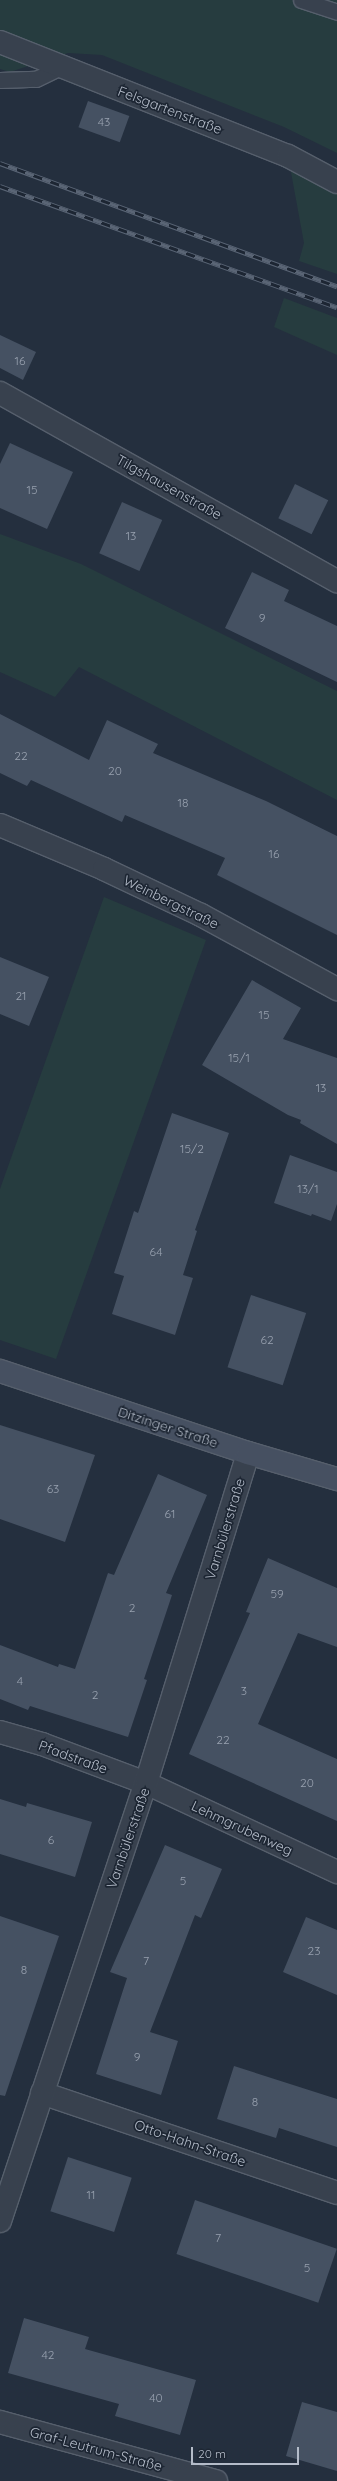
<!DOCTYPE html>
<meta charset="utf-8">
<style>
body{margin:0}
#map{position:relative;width:337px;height:2481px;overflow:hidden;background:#242f3e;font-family:Quicksand,sans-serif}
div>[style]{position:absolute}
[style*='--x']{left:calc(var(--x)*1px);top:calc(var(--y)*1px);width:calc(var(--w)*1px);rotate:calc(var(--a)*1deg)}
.green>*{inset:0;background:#263c3f}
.building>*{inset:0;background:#455162;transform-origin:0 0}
.roads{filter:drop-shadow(1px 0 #565f6c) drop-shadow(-1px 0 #565f6c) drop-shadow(0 1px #565f6c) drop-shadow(0 -1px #565f6c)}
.lane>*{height:15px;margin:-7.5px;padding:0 7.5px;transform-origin:7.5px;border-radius:7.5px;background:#38414e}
.street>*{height:22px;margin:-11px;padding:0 11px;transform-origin:11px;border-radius:11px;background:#38414e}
.secondary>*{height:22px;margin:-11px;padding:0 11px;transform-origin:11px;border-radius:11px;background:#465061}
.rail>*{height:4.5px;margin-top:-2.25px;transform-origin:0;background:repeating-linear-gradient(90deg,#1d2633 0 9px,#5a6575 0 18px);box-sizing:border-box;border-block:1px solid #5a6575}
span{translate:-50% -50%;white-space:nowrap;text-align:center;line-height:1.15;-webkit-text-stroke:3.5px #1d2633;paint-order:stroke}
.number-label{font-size:12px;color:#98a1af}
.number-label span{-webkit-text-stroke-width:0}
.street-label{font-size:14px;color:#b4bcc9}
.scale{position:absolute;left:191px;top:2447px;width:108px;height:18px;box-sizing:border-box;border:2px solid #b4bcc9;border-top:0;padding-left:5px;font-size:12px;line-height:14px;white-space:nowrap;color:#b4bcc9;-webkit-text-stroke:3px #1d2633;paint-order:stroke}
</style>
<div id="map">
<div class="green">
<div style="clip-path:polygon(0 0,337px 0,337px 153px,284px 127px,102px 55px,68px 53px,10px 72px,0 69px)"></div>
<div style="clip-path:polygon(288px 156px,337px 182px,337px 274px,299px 261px,304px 243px)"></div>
<div style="clip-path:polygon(284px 298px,337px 318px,337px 355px,274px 327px)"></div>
<div style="clip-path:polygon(0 534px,81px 564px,337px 691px,337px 800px,79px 667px,55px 697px,0 672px)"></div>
<div style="clip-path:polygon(104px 897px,206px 940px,56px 1359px,0 1340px,0 1189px)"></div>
</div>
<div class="building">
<div style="left:88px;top:101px;width:44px;height:28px;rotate:20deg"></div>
<div style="clip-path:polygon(0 335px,36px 352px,23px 380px,0 368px)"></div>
<div style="clip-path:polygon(10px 443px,73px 472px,47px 529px,0 508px,0 464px)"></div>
<div style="left:295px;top:484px;width:37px;height:38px;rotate:26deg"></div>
<div style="left:122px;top:502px;width:44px;height:56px;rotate:24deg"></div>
<div style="clip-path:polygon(252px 572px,289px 590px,284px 601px,337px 626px,337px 682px,225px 628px)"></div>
<div style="clip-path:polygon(0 714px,89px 760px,107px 720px,158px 744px,153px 753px,266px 801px,337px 836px,337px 935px,217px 875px,225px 858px,125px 815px,122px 822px,31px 780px,27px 786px,0 773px)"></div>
<div style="clip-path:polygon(0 957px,49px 977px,29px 1026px,0 1014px)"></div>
<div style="clip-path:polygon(252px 980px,301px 1008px,283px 1039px,337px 1058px,337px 1144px,300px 1123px,301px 1120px,288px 1115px,202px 1065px)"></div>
<div style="clip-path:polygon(172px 1113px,229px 1133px,195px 1230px,197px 1231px,183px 1275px,193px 1278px,175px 1335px,112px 1314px,124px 1276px,114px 1273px,134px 1211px,138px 1213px)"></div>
<div style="clip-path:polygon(290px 1155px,337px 1172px,337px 1204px,331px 1221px,312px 1214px,311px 1216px,274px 1203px)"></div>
<div style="left:251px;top:1295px;width:58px;height:76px;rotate:18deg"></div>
<div style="clip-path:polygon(0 1425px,95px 1455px,65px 1542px,0 1519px)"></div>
<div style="clip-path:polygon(158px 1474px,207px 1495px,166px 1593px,172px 1595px,144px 1679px,147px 1680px,128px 1737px,30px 1706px,28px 1710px,0 1699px,0 1645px,58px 1667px,59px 1664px,75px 1669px,108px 1573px,114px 1575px)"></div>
<div style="clip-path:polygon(268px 1558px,337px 1588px,337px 1647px,298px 1633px,258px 1724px,337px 1759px,337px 1821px,189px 1754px,250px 1613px,246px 1612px)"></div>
<div style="clip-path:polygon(0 1799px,26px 1807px,27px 1803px,92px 1822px,75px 1877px,0 1854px)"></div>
<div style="clip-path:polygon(165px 1845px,222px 1869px,201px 1918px,195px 1915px,150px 2032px,178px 2041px,161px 2095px,96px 2074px,127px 1978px,110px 1972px)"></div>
<div style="clip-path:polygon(0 1916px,59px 1936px,5px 2096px,0 2095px)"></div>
<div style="clip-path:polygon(306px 1917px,337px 1930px,337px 1995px,283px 1972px)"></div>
<div style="clip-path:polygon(234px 2066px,337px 2099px,337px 2147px,279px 2128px,276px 2138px,217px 2119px)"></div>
<div style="left:68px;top:2157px;width:67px;height:57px;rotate:18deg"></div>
<div style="left:195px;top:2200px;width:150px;height:57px;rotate:19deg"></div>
<div style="clip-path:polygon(24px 2318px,89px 2337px,85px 2349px,196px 2380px,180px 2435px,115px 2416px,119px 2404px,8px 2373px)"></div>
<div style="clip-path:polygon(302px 2402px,337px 2412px,337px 2471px,286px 2456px)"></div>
</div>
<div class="roads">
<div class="lane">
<div style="--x:301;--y:0;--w:38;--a:18"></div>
<div style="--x:0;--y:80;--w:36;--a:-2"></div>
<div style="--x:36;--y:79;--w:28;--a:-26"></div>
</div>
<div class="street">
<div style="--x:0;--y:42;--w:310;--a:21.6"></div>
<div style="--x:288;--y:156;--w:55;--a:28"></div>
<div style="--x:0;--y:393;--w:386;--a:29.2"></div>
<div style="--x:0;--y:825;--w:113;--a:22.9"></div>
<div style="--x:104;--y:869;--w:107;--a:25.4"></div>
<div style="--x:201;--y:915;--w:155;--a:28.6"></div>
<div style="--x:0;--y:1732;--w:44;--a:15.9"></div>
<div style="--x:42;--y:1744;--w:111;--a:20.6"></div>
<div style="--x:146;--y:1783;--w:211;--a:25"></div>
<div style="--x:42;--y:2093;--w:311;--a:18.7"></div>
<div style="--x:0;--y:2221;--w:462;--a:-71.6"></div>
<div style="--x:146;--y:1783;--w:345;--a:-72.8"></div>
<div style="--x:0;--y:2422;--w:224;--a:15.3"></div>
</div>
<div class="secondary">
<div style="--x:0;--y:1371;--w:261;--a:18.3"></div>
<div style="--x:248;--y:1453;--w:93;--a:16.3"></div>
</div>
</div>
<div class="rail">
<div style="--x:0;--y:163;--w:359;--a:20.1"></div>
<div style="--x:0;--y:186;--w:358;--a:19.8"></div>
</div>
<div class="number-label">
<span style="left:104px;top:122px">43</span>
<span style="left:20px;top:361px">16</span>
<span style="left:32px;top:490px">15</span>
<span style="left:131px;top:536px">13</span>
<span style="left:262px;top:618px">9</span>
<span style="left:21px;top:756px">22</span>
<span style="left:115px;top:771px">20</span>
<span style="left:183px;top:803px">18</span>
<span style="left:274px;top:854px">16</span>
<span style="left:21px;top:996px">21</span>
<span style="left:264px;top:1015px">15</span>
<span style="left:239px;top:1058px">15/1</span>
<span style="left:321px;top:1088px">13</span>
<span style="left:192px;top:1149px">15/2</span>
<span style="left:308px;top:1189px">13/1</span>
<span style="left:156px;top:1252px">64</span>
<span style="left:267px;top:1340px">62</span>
<span style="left:53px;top:1489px">63</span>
<span style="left:170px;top:1514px">61</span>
<span style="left:277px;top:1594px">59</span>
<span style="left:132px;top:1608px">2</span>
<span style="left:20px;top:1681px">4</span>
<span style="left:244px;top:1691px">3</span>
<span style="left:95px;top:1695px">2</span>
<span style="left:223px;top:1740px">22</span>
<span style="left:307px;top:1783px">20</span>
<span style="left:51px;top:1840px">6</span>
<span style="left:183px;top:1881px">5</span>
<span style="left:314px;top:1951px">23</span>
<span style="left:146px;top:1961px">7</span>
<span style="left:24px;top:1970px">8</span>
<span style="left:137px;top:2057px">9</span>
<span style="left:255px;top:2102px">8</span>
<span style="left:91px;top:2195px">11</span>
<span style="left:218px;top:2238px">7</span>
<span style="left:307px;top:2268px">5</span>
<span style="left:48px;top:2355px">42</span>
<span style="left:156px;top:2398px">40</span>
</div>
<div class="street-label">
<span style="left:170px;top:110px;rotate:21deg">Felsgartenstraße</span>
<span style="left:169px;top:487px;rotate:29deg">Tilgshausenstraße</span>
<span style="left:171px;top:902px;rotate:26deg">Weinbergstraße</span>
<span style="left:168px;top:1427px;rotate:18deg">Ditzinger Straße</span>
<span style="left:225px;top:1529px;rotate:-73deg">Varnbülerstraße</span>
<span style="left:73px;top:1757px;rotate:20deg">Pfadstraße</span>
<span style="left:242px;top:1828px;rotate:25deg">Lehmgrubenweg</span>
<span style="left:128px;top:1838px;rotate:-71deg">Varnbülerstraße</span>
<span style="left:190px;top:2143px;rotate:19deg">Otto-Hahn-Straße</span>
<span style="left:96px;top:2449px;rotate:15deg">Graf-Leutrum-Straße</span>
</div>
<div class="scale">20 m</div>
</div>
